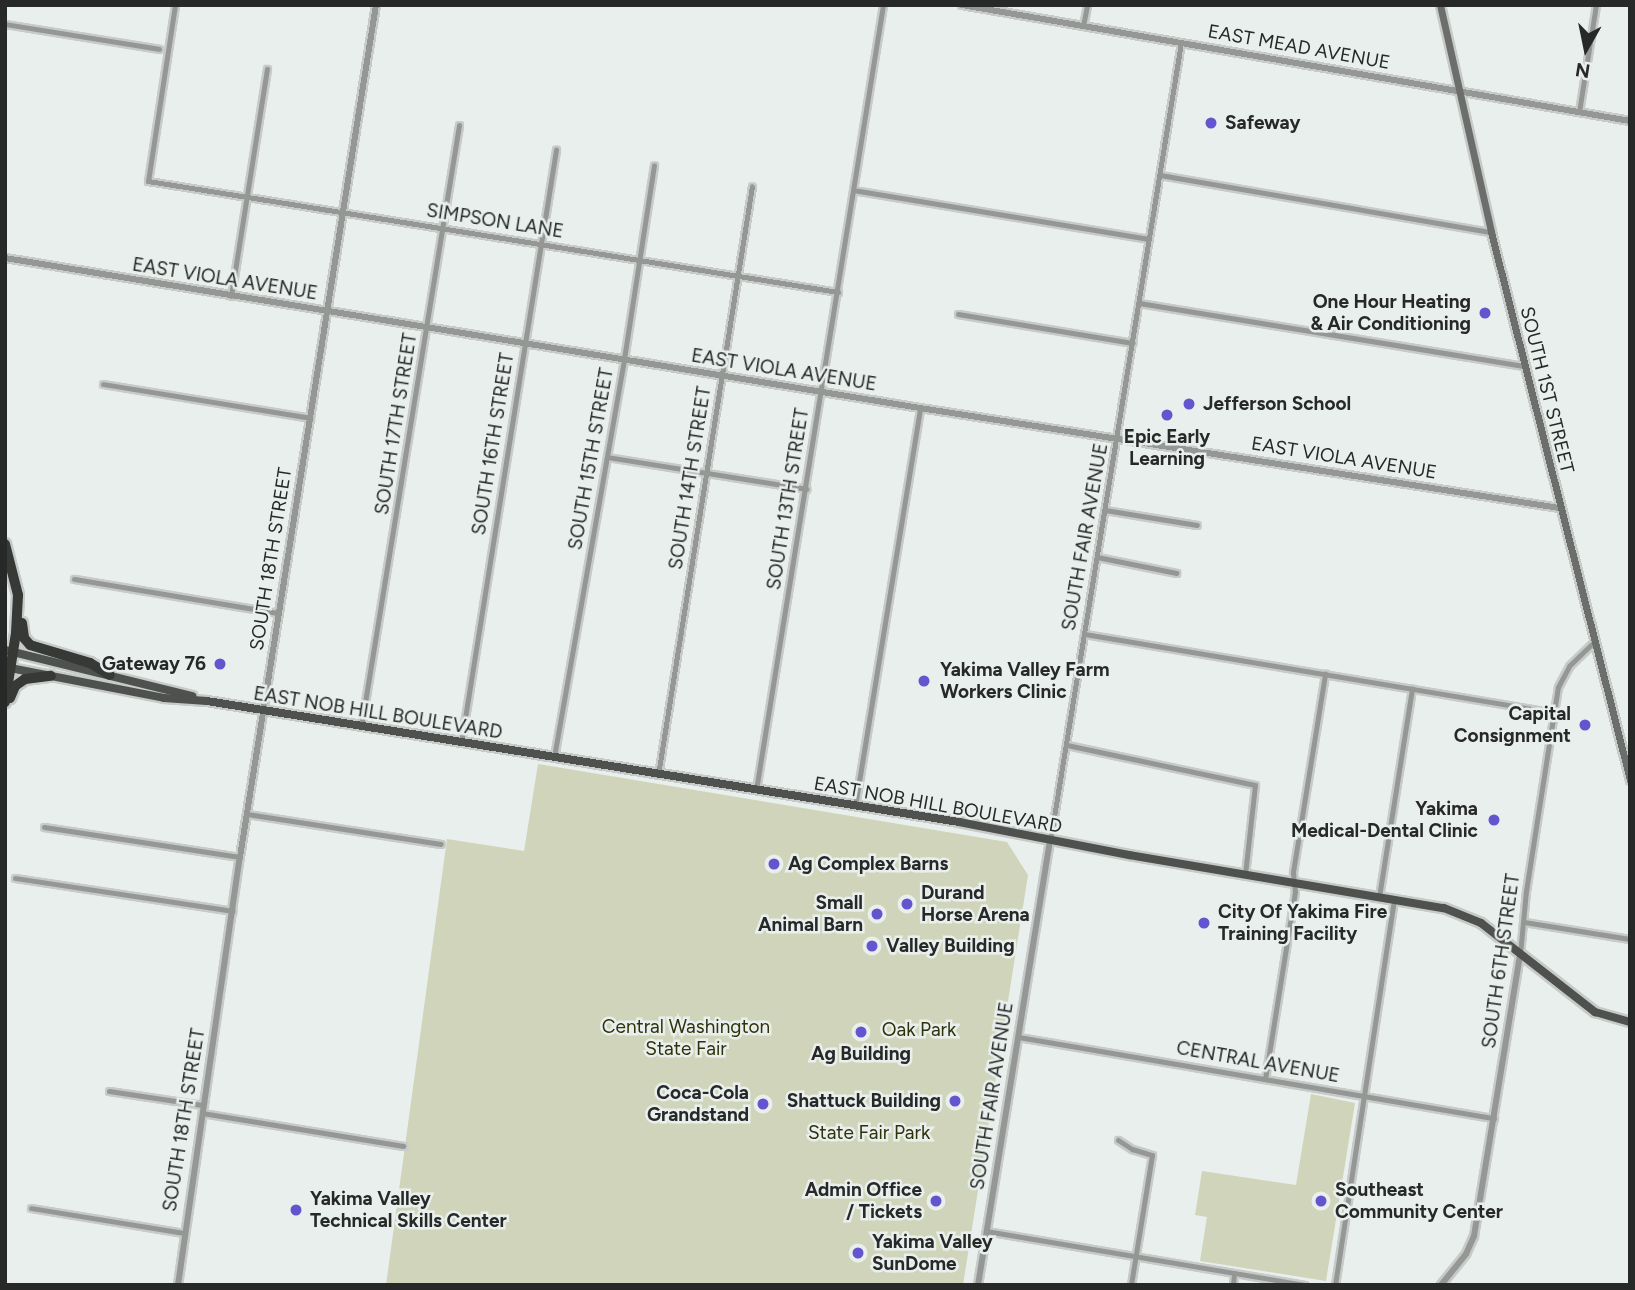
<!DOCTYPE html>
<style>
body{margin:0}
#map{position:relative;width:1635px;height:1290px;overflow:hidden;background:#e9efec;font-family:Figtree,sans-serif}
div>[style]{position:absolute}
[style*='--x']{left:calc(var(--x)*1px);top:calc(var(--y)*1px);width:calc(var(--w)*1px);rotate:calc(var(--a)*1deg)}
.green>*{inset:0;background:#d0d4bb}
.roads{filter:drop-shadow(2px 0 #c6cbc9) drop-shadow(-2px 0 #c6cbc9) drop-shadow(0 2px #c6cbc9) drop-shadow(0 -2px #c6cbc9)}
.minor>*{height:5px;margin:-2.5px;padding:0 2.5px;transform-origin:2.5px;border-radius:2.5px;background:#959795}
.tertiary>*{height:6px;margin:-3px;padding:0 3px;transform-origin:3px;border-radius:3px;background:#959795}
.secondary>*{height:7px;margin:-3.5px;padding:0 3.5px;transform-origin:3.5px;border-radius:3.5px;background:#6b6e6b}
.primary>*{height:8px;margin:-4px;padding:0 4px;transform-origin:4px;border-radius:4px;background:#4e514d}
.motorway>*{height:10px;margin:-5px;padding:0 5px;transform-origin:5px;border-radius:5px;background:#363935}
.dots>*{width:19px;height:19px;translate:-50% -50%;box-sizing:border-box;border:4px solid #e9efec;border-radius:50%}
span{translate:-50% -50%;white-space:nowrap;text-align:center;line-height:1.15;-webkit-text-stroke:5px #e9efec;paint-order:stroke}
.street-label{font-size:19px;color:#272928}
.poi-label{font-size:19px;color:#272928;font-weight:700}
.left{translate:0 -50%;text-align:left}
.right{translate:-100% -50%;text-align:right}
.park-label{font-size:19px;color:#2e3109}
.frame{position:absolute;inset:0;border:7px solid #272928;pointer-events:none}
.north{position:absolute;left:1551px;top:14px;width:70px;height:70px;-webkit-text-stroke:5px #e9efec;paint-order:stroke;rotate:189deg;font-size:19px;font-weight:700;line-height:28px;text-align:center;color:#272928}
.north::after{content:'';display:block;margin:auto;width:24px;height:32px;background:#272928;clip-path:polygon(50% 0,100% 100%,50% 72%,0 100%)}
</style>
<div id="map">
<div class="green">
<div style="clip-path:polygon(538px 764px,1007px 842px,1028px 875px,963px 1285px,386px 1285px,447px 839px,524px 851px)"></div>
<div style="clip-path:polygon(1311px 1094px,1355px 1103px,1326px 1281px,1200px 1261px,1207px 1217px,1195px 1215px,1202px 1171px,1296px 1185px)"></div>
</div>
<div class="roads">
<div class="minor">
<div style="--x:175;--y:5;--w:178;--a:98.7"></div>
<div style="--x:148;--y:181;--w:699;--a:9.14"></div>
<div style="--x:5;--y:24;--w:156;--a:9.2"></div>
<div style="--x:1083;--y:26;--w:21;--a:-79"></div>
<div style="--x:1579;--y:112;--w:108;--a:-81"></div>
<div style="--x:1160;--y:175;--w:336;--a:9.8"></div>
<div style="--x:853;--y:190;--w:300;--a:9.4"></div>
<div style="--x:231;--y:296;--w:230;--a:-81"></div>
<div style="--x:1139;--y:303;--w:391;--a:9.3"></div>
<div style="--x:958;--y:314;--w:177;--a:9.4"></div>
<div style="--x:103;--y:384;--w:210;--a:9.3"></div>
<div style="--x:607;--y:457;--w:202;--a:9.1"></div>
<div style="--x:1105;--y:510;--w:93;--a:9.3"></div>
<div style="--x:1097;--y:557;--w:81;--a:11.4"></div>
<div style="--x:74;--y:579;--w:207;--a:9.5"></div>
<div style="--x:1084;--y:634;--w:477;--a:9.5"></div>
<div style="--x:361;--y:727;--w:610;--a:-80.75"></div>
<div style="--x:461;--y:743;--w:601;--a:-80.9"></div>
<div style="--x:1067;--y:745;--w:192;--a:12"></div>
<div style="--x:1255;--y:785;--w:90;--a:96.4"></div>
<div style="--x:554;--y:757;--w:404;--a:-80"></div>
<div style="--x:624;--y:359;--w:196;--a:-81.2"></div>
<div style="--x:658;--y:775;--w:596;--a:-80.93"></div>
<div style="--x:756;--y:790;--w:795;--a:-80.81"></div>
<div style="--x:855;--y:806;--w:403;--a:-80.7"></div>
<div style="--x:247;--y:814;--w:196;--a:8.8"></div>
<div style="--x:44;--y:827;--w:198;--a:8.7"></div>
<div style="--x:1050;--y:841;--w:809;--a:-80.68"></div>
<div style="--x:15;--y:878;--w:220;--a:8.6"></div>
<div style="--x:1379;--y:897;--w:211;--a:-81"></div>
<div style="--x:1524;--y:922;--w:107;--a:9.1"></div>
<div style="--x:1520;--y:954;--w:63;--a:-84.6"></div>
<div style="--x:1526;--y:891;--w:206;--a:-81.1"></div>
<div style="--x:1558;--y:687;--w:24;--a:-62"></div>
<div style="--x:1569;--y:666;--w:33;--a:-44"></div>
<div style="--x:1018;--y:1037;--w:483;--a:9.7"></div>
<div style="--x:1265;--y:1079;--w:189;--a:-80.9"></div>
<div style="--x:1295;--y:892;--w:20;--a:-96"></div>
<div style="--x:1293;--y:872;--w:201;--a:-80.8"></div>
<div style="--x:109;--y:1091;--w:94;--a:8.6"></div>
<div style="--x:202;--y:1113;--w:204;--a:9.3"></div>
<div style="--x:1118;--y:1140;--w:17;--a:33"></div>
<div style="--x:1132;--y:1149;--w:21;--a:17"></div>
<div style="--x:1152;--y:1155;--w:132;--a:99.2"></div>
<div style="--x:31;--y:1208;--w:154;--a:9.3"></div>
<div style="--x:986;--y:1231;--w:323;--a:9.6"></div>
<div style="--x:1233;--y:1285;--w:12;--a:-85"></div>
<div style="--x:1335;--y:1285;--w:390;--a:-81.3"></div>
</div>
<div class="tertiary">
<div style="--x:962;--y:5;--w:678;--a:9.85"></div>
<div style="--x:5;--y:258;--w:927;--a:9.31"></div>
<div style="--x:920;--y:408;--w:647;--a:8.89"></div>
<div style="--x:178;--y:1285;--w:432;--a:-81.8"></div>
<div style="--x:240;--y:857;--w:863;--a:-80.93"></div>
<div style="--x:978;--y:1285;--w:450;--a:-80.8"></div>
<div style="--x:1441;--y:1285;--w:40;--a:-51"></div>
<div style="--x:1466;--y:1254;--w:20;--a:-66"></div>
<div style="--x:1474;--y:1236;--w:286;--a:-80.7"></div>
</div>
<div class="secondary">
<div style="--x:1440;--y:5;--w:233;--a:77.3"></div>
<div style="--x:1491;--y:232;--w:565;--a:75.77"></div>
</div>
<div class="primary">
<div style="--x:5;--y:650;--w:193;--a:13.8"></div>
<div style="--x:5;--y:667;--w:162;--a:11"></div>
<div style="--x:164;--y:698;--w:43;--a:4"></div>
<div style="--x:207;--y:701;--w:762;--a:9.14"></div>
<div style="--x:959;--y:822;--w:173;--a:11"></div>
<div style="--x:1129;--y:855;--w:319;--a:9.6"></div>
<div style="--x:1444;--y:908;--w:40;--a:22"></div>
<div style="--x:1481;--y:923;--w:145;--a:38"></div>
<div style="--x:1595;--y:1012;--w:36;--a:16"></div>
</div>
<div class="motorway">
<div style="--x:5;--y:544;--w:53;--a:75.7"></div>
<div style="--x:18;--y:595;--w:38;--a:93"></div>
<div style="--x:16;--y:633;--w:70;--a:99.1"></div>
<div style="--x:22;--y:623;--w:15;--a:82"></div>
<div style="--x:24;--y:638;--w:9;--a:49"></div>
<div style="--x:30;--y:645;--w:63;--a:16.7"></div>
<div style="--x:90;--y:663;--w:23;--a:31"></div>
<div style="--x:10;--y:698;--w:13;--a:-67"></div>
<div style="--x:15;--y:686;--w:12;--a:-35"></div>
<div style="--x:25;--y:679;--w:26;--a:-7"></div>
</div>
</div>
<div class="dots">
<div style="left:1211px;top:123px;background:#6455ce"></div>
<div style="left:1485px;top:313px;background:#6455ce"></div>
<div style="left:1189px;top:404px;background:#6455ce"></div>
<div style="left:1167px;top:415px;background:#6455ce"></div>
<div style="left:220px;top:664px;background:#6455ce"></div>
<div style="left:924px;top:681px;background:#6455ce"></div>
<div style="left:1585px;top:725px;background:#6455ce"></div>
<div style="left:1494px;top:820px;background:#6455ce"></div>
<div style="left:774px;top:864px;background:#6455ce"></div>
<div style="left:907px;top:904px;background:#6455ce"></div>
<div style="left:877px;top:914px;background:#6455ce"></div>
<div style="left:1204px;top:923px;background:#6455ce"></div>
<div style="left:872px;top:946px;background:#6455ce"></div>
<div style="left:861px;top:1032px;background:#6455ce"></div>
<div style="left:955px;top:1101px;background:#6455ce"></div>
<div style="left:763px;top:1104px;background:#6455ce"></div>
<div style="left:936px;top:1201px;background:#6455ce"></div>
<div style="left:1321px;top:1201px;background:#6455ce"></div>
<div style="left:296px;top:1210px;background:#6455ce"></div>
<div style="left:858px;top:1253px;background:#6455ce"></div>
</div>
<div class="street-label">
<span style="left:1299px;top:47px;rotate:10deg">EAST MEAD AVENUE</span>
<span style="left:495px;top:221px;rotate:9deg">SIMPSON LANE</span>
<span style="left:225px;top:279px;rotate:9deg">EAST VIOLA AVENUE</span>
<span style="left:784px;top:370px;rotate:9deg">EAST VIOLA AVENUE</span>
<span style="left:1547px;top:390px;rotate:76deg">SOUTH 1ST STREET</span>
<span style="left:396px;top:424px;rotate:-81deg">SOUTH 17TH STREET</span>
<span style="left:493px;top:444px;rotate:-81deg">SOUTH 16TH STREET</span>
<span style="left:1344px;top:458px;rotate:9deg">EAST VIOLA AVENUE</span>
<span style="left:591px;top:459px;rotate:-80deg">SOUTH 15TH STREET</span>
<span style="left:690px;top:478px;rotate:-81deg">SOUTH 14TH STREET</span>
<span style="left:788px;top:499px;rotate:-81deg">SOUTH 13TH STREET</span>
<span style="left:1085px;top:537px;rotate:-80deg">SOUTH FAIR AVENUE</span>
<span style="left:271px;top:559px;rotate:-81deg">SOUTH 18TH STREET</span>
<span style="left:378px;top:713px;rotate:9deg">EAST NOB HILL BOULEVARD</span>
<span style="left:938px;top:805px;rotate:10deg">EAST NOB HILL BOULEVARD</span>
<span style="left:1501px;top:961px;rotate:-82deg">SOUTH 6TH STREET</span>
<span style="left:1258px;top:1062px;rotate:10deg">CENTRAL AVENUE</span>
<span style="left:992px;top:1096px;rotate:-81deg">SOUTH FAIR AVENUE</span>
<span style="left:184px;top:1120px;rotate:-81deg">SOUTH 18TH STREET</span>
</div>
<div class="poi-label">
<span class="left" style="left:1225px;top:123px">Safeway</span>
<span class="right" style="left:1471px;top:313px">One Hour Heating<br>&amp; Air Conditioning</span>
<span class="left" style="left:1203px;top:404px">Jefferson School</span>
<span style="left:1167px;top:448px">Epic Early<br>Learning</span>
<span class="right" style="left:206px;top:664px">Gateway 76</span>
<span class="left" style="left:940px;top:681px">Yakima Valley Farm<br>Workers Clinic</span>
<span class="right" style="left:1571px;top:725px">Capital<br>Consignment</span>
<span class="right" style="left:1478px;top:820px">Yakima<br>Medical-Dental Clinic</span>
<span class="left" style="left:788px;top:864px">Ag Complex Barns</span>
<span class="left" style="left:921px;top:904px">Durand<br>Horse Arena</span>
<span class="right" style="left:863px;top:914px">Small<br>Animal Barn</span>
<span class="left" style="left:1218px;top:923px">City Of Yakima Fire<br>Training Facility</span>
<span class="left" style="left:886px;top:946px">Valley Building</span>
<span style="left:861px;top:1054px">Ag Building</span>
<span class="right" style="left:749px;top:1104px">Coca-Cola<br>Grandstand</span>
<span class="right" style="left:941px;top:1101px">Shattuck Building</span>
<span class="right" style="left:922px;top:1201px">Admin Office<br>/ Tickets</span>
<span class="left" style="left:1335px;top:1201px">Southeast<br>Community Center</span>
<span class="left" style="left:310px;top:1210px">Yakima Valley<br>Technical Skills Center</span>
<span class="left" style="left:872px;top:1253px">Yakima Valley<br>SunDome</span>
</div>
<div class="park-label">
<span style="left:686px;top:1038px">Central Washington<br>State Fair</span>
<span style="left:919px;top:1030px">Oak Park</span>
<span style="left:869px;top:1133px">State Fair Park</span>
</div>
<div class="frame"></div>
<div class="north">N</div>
</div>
